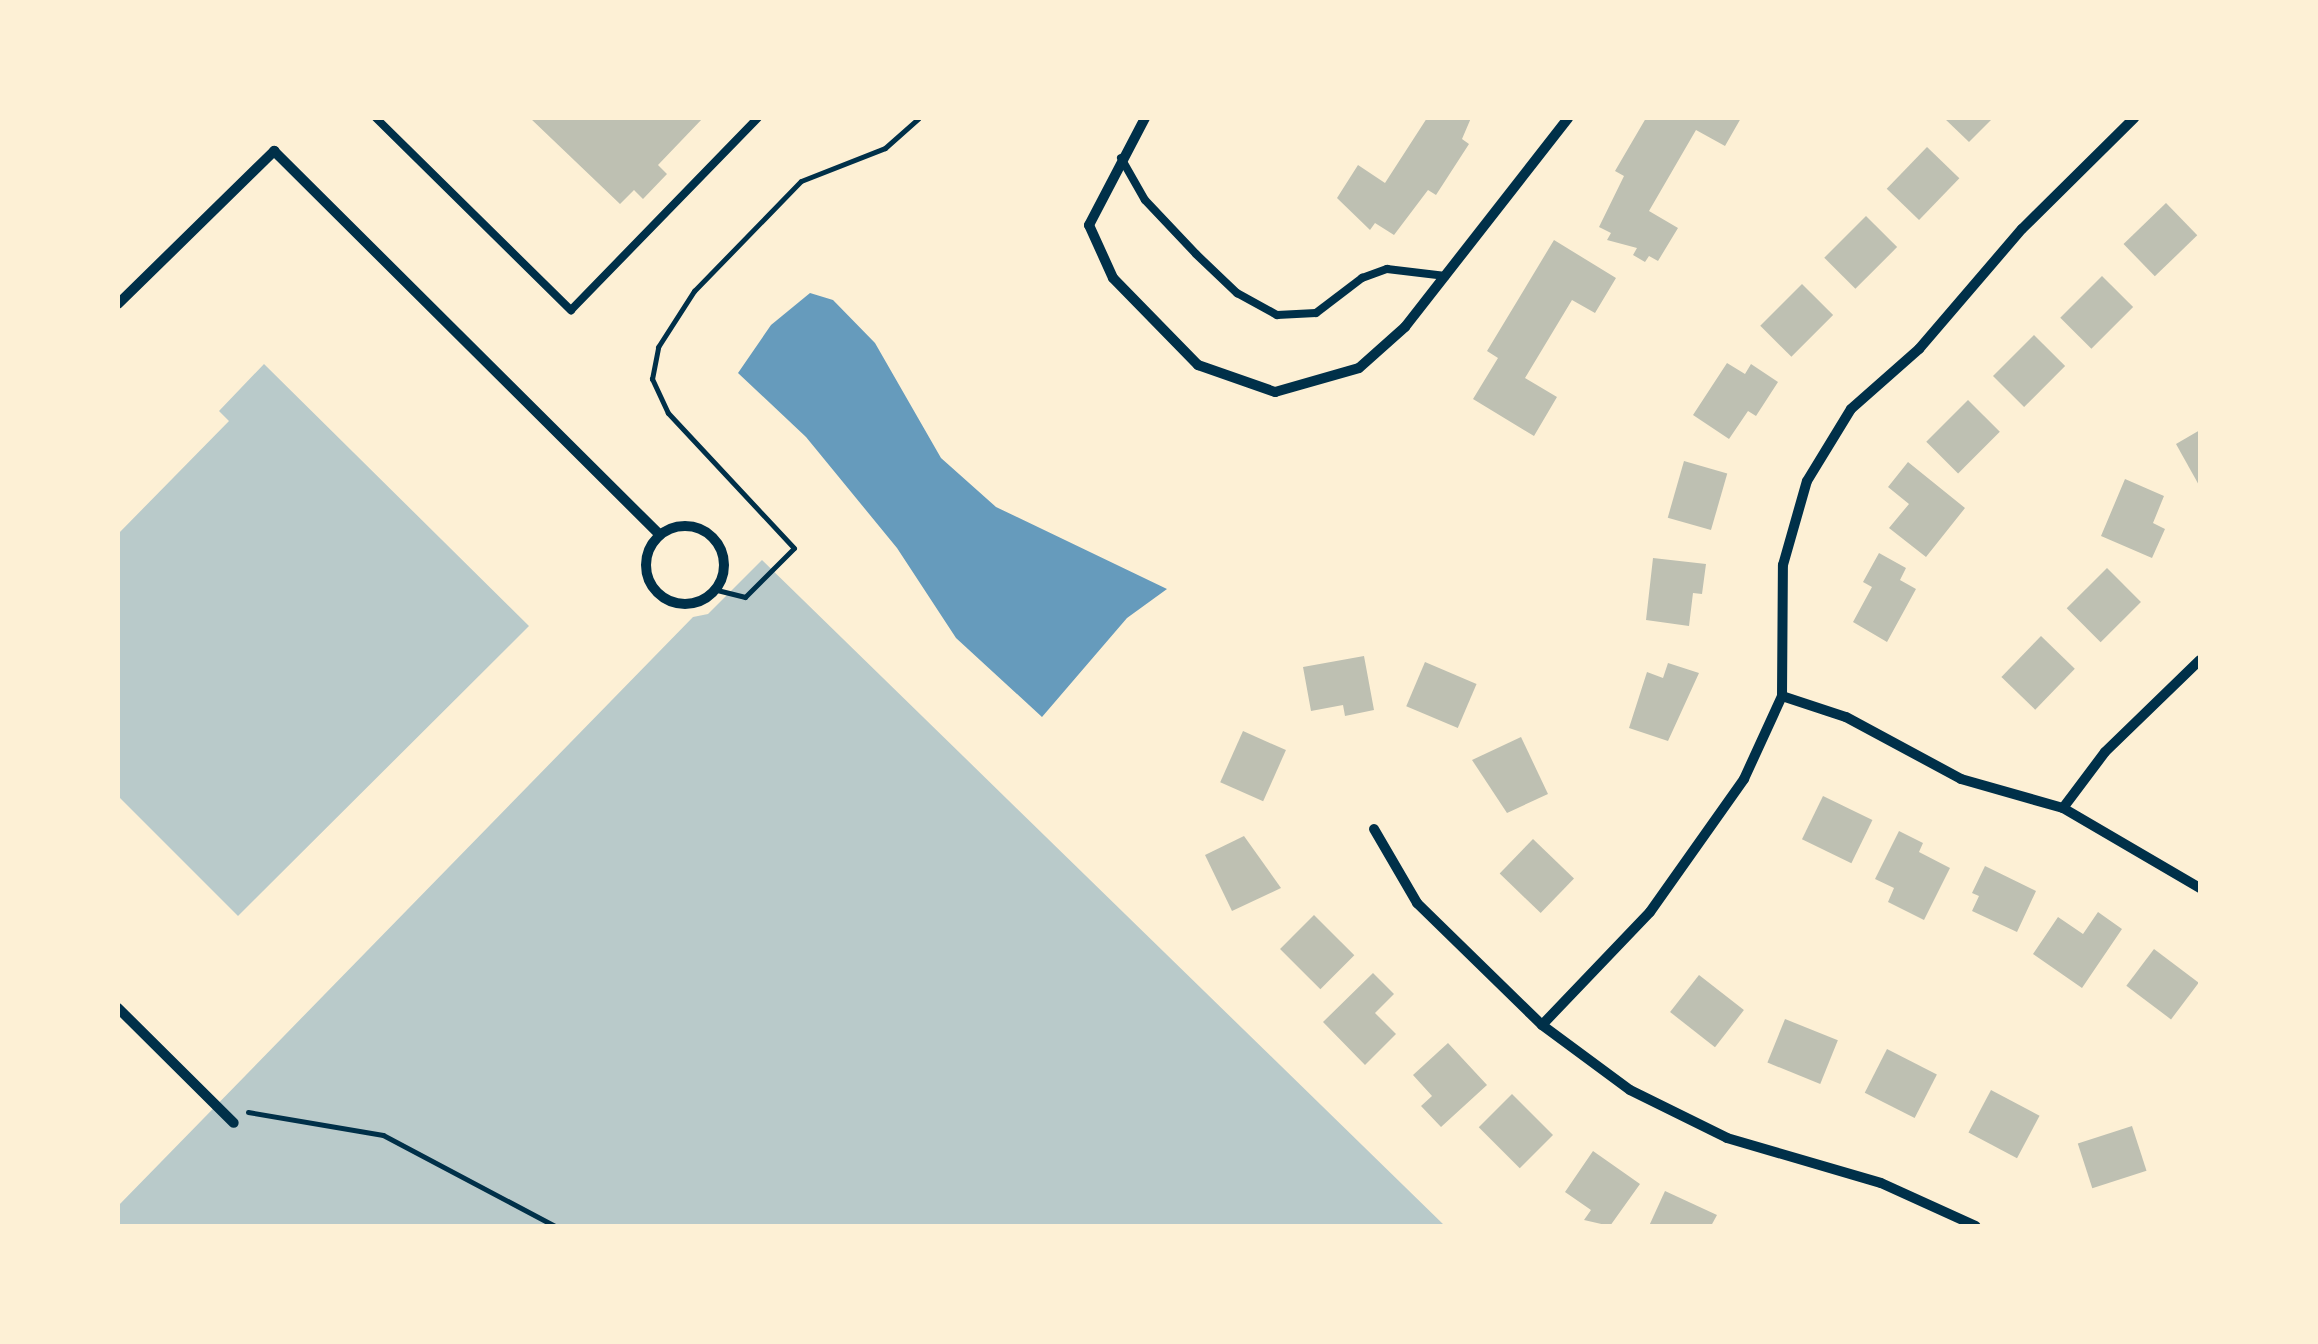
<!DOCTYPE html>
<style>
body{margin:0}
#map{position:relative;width:2318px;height:1344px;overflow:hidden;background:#fdf0d5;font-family:Mulish,sans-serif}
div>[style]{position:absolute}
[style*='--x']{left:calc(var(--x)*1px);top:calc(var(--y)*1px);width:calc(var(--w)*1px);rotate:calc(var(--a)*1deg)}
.green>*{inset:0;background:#b9caca}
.water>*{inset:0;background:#669bbc}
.building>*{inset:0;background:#bec0b2;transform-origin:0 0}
.path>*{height:5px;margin:-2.5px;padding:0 2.5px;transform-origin:2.5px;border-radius:2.5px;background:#003049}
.service>*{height:8px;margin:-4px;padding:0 4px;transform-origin:4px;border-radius:4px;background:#003049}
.minor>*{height:10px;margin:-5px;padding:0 5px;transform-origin:5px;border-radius:5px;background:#003049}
.minor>.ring{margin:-5px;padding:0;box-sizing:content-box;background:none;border:10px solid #003049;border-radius:50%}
span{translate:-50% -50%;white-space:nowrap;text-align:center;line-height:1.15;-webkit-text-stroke:10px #fdf0d5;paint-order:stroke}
.frame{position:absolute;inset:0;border:120px solid #fdf0d5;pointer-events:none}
</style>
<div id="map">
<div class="green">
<div style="clip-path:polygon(264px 364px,529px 626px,238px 916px,118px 796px,118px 534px,229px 421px,219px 411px)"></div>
<div style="clip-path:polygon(762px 560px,1445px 1226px,118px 1226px,118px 1206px,693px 617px,708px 614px)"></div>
</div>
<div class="water">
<div style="clip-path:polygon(810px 293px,833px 300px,875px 343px,941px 458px,996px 507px,1167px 589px,1127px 618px,1042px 717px,956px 638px,897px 548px,806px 437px,738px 373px,771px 325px)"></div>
</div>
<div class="building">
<div style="clip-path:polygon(530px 118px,703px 118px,658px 165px,667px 174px,643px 199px,634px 190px,620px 204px)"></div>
<div style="clip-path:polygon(1427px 118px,1471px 118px,1462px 139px,1469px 144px,1436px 195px,1428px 190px,1394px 235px,1375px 223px,1370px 230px,1337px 198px,1358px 165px,1385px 183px)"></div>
<div style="clip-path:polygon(1646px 118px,1741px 118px,1725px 146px,1696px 130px,1649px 211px,1678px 228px,1658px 261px,1649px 256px,1645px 262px,1633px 255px,1637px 248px,1607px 240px,1611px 233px,1599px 227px,1624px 176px,1615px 171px)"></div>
<div style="clip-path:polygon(1944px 118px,1993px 118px,1969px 142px)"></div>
<div style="left:1927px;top:147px;width:45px;height:58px;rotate:44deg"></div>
<div style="left:2166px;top:203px;width:45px;height:59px;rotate:46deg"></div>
<div style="left:1866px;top:216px;width:44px;height:59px;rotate:45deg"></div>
<div style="clip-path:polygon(1554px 240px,1616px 278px,1595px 313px,1572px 300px,1525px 378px,1557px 397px,1534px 436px,1473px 399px,1498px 358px,1487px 351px)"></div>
<div style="left:2102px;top:276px;width:44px;height:59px;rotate:45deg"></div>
<div style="left:1802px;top:284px;width:44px;height:59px;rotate:45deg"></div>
<div style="left:2034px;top:335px;width:44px;height:58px;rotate:45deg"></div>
<div style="clip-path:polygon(1727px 363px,1745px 374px,1751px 364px,1778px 382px,1756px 416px,1748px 411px,1729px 439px,1693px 415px)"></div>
<div style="left:1968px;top:400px;width:45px;height:59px;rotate:45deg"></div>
<div style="clip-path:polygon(2200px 430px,2200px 487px,2176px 444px)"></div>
<div style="left:1684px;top:461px;width:45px;height:59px;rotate:16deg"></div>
<div style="clip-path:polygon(1908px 462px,1965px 508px,1926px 557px,1889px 528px,1909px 504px,1888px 487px)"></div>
<div style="clip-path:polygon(2125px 479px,2164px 496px,2153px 523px,2165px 529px,2152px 558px,2101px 536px)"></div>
<div style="clip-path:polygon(1879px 553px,1906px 568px,1900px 580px,1916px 589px,1887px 642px,1853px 622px,1872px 587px,1863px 582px)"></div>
<div style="clip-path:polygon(1653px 558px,1706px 564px,1702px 594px,1693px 593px,1689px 626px,1646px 620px)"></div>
<div style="left:2107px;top:568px;width:48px;height:57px;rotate:45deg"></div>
<div style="left:2041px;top:636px;width:47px;height:57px;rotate:44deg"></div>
<div style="clip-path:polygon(1364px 656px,1374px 710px,1345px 716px,1343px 705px,1311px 711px,1303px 667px)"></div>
<div style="left:1425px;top:662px;width:56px;height:48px;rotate:23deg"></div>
<div style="clip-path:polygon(1668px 663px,1699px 673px,1668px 741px,1629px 728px,1647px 672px,1663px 678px)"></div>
<div style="left:1243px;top:731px;width:47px;height:56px;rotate:24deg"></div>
<div style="clip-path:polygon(1521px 737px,1548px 794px,1507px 813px,1472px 760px)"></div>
<div style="left:1823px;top:796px;width:55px;height:48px;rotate:26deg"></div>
<div style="clip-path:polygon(1899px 831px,1923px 843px,1919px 852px,1950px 868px,1924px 920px,1888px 902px,1894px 888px,1875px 879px)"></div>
<div style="clip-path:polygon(1244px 836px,1281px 888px,1232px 911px,1205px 855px)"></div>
<div style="left:1533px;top:839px;width:57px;height:48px;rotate:44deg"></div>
<div style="clip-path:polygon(1985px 866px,2036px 891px,2017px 932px,1972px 911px,1979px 896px,1972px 893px)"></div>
<div style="clip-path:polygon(2098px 912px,2122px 929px,2082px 988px,2033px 954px,2058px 917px,2083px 934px)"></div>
<div style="left:1314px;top:915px;width:57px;height:48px;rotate:45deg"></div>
<div style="left:2154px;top:949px;width:56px;height:46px;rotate:37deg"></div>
<div style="clip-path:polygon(1373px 973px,1394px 994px,1375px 1013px,1396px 1034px,1365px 1065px,1323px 1022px)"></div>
<div style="left:1699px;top:975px;width:57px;height:47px;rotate:38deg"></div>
<div style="left:1785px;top:1019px;width:57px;height:47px;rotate:22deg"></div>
<div style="clip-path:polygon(1448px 1043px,1487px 1085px,1441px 1127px,1421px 1106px,1432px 1096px,1413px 1075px)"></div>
<div style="left:1887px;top:1049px;width:56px;height:49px;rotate:27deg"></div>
<div style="left:1991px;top:1090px;width:55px;height:48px;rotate:28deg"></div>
<div style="left:1512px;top:1094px;width:58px;height:47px;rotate:45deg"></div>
<div style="left:2132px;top:1126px;width:47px;height:57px;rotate:72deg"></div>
<div style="clip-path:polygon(1593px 1151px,1640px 1184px,1610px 1226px,1584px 1220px,1591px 1210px,1565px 1192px)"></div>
<div style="clip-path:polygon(1665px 1191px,1717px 1215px,1711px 1226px,1649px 1226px)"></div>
</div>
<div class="path">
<div style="--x:717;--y:590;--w:29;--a:14"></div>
<div style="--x:745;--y:597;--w:69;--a:-45"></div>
<div style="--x:794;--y:548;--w:185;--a:-133"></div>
<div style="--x:668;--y:413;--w:38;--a:-115"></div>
<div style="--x:652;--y:379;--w:33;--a:-79"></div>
<div style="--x:658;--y:347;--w:67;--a:-57.3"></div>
<div style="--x:694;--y:291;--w:153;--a:-45.8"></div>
<div style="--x:801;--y:181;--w:90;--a:-21.4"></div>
<div style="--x:885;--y:148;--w:45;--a:-41.4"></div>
<div style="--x:248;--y:1112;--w:137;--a:9.7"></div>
<div style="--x:383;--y:1135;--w:195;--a:27.9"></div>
</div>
<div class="service">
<div style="--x:376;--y:118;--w:274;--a:44.6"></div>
<div style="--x:571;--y:310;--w:268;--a:-45.8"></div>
<div style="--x:1121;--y:158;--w:48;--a:60.3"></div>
<div style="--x:1145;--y:200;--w:74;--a:46.6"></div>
<div style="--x:1196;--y:254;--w:57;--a:43.6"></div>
<div style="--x:1237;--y:293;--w:46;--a:28.8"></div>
<div style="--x:1277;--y:315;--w:39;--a:-3"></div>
<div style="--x:1316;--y:313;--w:58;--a:-37.3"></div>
<div style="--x:1362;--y:278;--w:27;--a:-20"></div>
<div style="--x:1387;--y:269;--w:59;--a:6.8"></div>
</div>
<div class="minor">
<div style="--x:1145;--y:118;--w:121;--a:117.6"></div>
<div style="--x:1089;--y:225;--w:58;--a:65.6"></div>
<div style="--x:1113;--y:278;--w:122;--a:45.7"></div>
<div style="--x:1198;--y:365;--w:82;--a:19.3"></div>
<div style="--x:1275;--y:392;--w:87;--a:-15.9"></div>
<div style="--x:1359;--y:368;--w:62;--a:-41.7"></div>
<div style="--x:1405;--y:327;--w:265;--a:-52"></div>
<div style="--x:118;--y:304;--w:219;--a:-44.4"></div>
<div style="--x:274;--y:151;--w:544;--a:44.85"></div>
<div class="ring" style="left:646px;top:526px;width:68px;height:68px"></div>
<div style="--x:1782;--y:696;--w:67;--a:18.2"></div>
<div style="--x:1846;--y:717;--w:131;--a:28.3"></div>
<div style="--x:1961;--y:779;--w:106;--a:15.9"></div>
<div style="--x:2063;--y:808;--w:159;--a:30.3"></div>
<div style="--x:2063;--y:808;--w:70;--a:-53.1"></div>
<div style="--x:2105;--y:752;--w:132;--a:-44.1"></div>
<div style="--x:1374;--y:829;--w:86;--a:59.8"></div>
<div style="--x:1417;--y:903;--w:175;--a:44.3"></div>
<div style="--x:1542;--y:1025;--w:109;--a:36.5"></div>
<div style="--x:1630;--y:1090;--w:108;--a:26.3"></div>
<div style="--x:1727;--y:1138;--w:160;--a:16.3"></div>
<div style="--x:1881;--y:1183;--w:104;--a:24.4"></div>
<div style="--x:118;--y:1008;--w:163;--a:44.8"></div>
<div style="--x:1542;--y:1025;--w:156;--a:-46.3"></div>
<div style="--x:1650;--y:912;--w:163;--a:-54.7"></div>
<div style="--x:1744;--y:779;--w:91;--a:-65.4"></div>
<div style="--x:1782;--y:696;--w:131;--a:-89.6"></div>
<div style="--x:1783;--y:565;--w:87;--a:-74.1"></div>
<div style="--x:1807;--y:481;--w:84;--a:-58.6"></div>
<div style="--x:1851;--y:409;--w:91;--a:-41.4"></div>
<div style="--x:1919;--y:349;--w:158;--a:-49.4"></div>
<div style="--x:2022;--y:229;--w:158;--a:-44.7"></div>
</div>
<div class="frame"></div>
</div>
